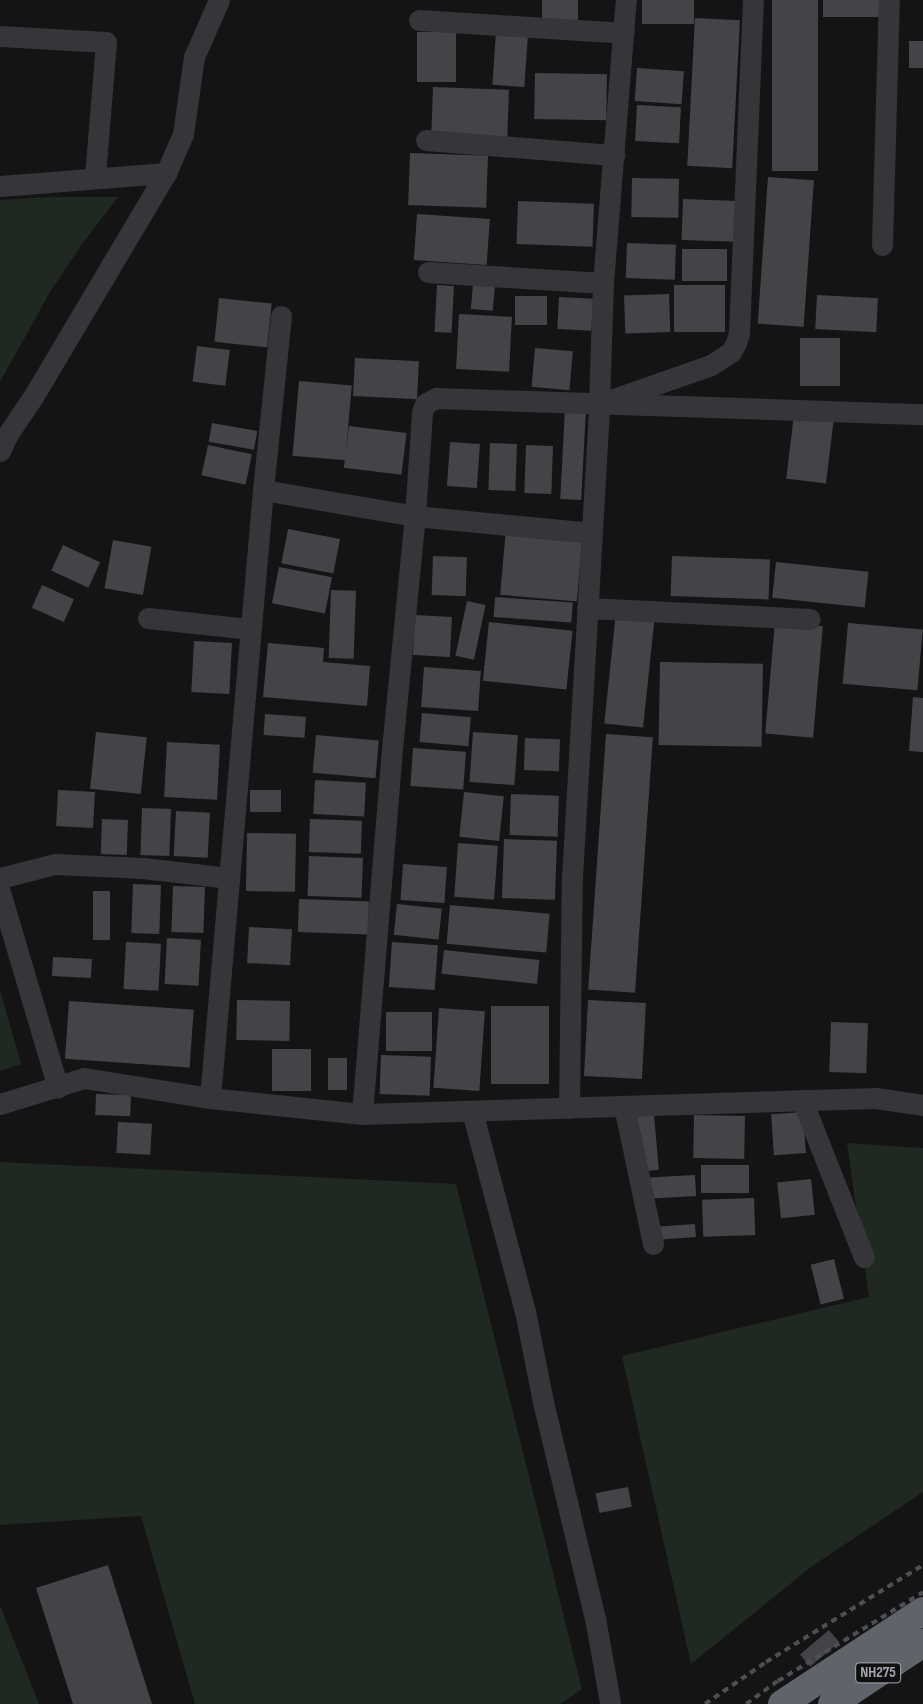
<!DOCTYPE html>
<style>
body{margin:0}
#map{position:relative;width:923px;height:1704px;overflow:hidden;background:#141415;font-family:"Sofia Sans Condensed",sans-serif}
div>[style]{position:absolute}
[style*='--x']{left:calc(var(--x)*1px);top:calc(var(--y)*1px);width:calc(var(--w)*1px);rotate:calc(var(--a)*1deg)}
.green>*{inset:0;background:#202822}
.building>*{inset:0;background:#434448;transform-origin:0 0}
.street>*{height:21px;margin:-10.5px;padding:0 10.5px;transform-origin:10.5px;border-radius:10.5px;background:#35353a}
.highway>*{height:28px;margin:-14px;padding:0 14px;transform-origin:14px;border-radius:14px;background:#61636b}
.rail>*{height:4px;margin-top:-2px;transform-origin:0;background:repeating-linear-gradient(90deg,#4e4f55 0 6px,transparent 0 11px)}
span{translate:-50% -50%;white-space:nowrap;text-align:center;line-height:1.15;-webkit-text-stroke:4.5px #0f0f10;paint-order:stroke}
.shield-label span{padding:1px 4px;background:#0f0f10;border:1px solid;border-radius:4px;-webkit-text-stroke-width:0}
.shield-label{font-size:15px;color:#a6a9b5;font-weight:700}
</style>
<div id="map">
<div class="green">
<div style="clip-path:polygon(50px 197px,118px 197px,82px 244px,50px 292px,0 382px,0 200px)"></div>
<div style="clip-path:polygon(0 990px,21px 1064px,0 1071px)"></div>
<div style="clip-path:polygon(847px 1143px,923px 1148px,923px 1492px,811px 1567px,691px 1664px,622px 1356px,869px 1297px)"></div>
<div style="clip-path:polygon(0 1162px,456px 1184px,582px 1689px,560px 1704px,195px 1704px,141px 1516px,0 1525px)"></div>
<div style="clip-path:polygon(0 1605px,39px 1704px,0 1704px)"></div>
</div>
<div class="building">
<div style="left:542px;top:0;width:36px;height:23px"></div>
<div style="left:642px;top:0;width:52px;height:24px"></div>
<div style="left:772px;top:0;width:46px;height:171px"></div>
<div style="left:823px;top:0;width:58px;height:17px"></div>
<div style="left:695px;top:18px;width:45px;height:148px;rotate:3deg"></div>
<div style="left:417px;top:32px;width:39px;height:50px"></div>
<div style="left:496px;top:33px;width:32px;height:52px;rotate:4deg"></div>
<div style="left:909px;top:41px;width:14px;height:27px"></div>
<div style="left:637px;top:68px;width:47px;height:33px;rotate:4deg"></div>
<div style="left:535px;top:73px;width:72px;height:46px;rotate:1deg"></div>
<div style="left:433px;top:87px;width:76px;height:49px;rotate:2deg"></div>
<div style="left:637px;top:105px;width:44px;height:36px;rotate:3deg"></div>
<div style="left:410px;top:153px;width:78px;height:52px;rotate:2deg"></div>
<div style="left:768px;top:177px;width:46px;height:147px;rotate:4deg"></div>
<div style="left:632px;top:178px;width:47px;height:39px;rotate:1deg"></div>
<div style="left:683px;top:199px;width:54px;height:41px;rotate:2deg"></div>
<div style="left:518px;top:201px;width:76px;height:43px;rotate:2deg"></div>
<div style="left:417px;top:214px;width:73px;height:46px;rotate:4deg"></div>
<div style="left:627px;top:243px;width:49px;height:35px;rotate:2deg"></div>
<div style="left:682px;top:249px;width:45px;height:32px"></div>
<div style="left:473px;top:284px;width:22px;height:25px;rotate:5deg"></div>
<div style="left:437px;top:285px;width:17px;height:47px;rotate:3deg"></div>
<div style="left:674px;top:285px;width:51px;height:47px"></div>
<div style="left:669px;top:294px;width:38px;height:45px;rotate:88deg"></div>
<div style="left:817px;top:295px;width:61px;height:34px;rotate:3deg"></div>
<div style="left:547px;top:296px;width:29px;height:32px;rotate:90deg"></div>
<div style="left:559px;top:297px;width:34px;height:32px;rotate:3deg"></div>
<div style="left:219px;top:298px;width:53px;height:44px;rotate:6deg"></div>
<div style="left:459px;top:314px;width:53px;height:55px;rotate:3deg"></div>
<div style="left:800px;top:338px;width:40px;height:48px"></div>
<div style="left:197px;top:346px;width:33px;height:36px;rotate:7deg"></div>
<div style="left:535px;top:348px;width:38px;height:39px;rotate:5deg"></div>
<div style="left:355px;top:358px;width:64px;height:38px;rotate:3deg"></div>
<div style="left:299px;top:381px;width:53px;height:75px;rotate:5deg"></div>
<div style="left:565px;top:408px;width:21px;height:91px;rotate:3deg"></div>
<div style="left:794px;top:415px;width:40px;height:64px;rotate:7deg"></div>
<div style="left:212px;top:423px;width:46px;height:19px;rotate:10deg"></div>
<div style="left:349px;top:426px;width:58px;height:42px;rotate:7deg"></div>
<div style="left:450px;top:442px;width:30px;height:44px;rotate:4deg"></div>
<div style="left:490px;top:443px;width:27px;height:47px;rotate:2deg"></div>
<div style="left:208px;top:445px;width:45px;height:31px;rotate:12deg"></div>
<div style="left:526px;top:445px;width:27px;height:48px;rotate:2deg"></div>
<div style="left:506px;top:528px;width:77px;height:67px;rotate:5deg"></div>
<div style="left:288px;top:529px;width:53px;height:35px;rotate:11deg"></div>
<div style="left:113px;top:540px;width:39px;height:49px;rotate:10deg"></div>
<div style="left:63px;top:545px;width:41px;height:28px;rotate:25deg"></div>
<div style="left:433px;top:556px;width:34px;height:39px;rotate:2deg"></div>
<div style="left:672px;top:556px;width:98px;height:40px;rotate:2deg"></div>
<div style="left:776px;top:562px;width:93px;height:36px;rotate:6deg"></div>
<div style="left:279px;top:567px;width:54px;height:37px;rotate:11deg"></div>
<div style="left:42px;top:585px;width:35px;height:25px;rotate:24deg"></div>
<div style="left:331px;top:590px;width:25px;height:68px;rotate:2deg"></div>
<div style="left:495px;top:597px;width:78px;height:20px;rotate:4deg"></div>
<div style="left:467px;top:601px;width:19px;height:56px;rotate:12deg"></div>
<div style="left:616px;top:612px;width:39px;height:112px;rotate:6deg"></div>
<div style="left:415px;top:615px;width:37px;height:40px;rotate:3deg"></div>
<div style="left:489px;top:622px;width:84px;height:59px;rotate:6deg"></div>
<div style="left:775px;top:622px;width:48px;height:112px;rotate:5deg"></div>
<div style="left:848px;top:623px;width:75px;height:61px;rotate:5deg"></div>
<div style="left:194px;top:641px;width:38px;height:51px;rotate:3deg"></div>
<div style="clip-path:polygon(268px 643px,324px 648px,323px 662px,370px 666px,367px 706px,263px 697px)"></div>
<div style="left:660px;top:662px;width:103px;height:83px;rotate:1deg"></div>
<div style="left:424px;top:667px;width:57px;height:40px;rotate:4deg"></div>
<div style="clip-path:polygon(913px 697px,923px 698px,923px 752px,909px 751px)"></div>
<div style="left:422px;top:713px;width:49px;height:29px;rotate:5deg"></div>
<div style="left:265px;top:714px;width:41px;height:21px;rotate:4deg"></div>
<div style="left:96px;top:732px;width:51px;height:57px;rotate:6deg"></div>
<div style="left:473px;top:732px;width:45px;height:50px;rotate:4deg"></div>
<div style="left:606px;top:734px;width:47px;height:256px;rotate:4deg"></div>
<div style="left:316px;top:735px;width:63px;height:38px;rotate:5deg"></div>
<div style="left:525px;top:738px;width:35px;height:32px;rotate:2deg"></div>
<div style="left:167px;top:742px;width:53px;height:55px;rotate:3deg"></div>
<div style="left:413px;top:748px;width:53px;height:38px;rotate:4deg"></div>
<div style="left:315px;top:780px;width:51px;height:34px;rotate:3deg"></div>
<div style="left:58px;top:790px;width:37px;height:36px;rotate:3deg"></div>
<div style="left:250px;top:790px;width:31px;height:22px"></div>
<div style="left:464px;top:792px;width:40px;height:45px;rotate:6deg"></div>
<div style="left:511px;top:794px;width:48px;height:41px;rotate:2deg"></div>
<div style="left:142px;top:808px;width:29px;height:47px;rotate:2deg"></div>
<div style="left:176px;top:811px;width:34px;height:45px;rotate:3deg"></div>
<div style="left:102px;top:819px;width:26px;height:35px;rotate:2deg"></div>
<div style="left:310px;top:819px;width:52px;height:33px;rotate:2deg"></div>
<div style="left:247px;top:833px;width:49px;height:58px;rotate:1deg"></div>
<div style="left:504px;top:839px;width:53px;height:59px;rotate:2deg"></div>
<div style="left:458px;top:843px;width:40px;height:54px;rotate:4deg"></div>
<div style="left:309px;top:856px;width:54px;height:40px;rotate:2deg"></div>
<div style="left:403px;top:864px;width:44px;height:36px;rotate:4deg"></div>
<div style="left:133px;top:884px;width:28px;height:49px;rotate:2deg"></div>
<div style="left:173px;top:886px;width:32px;height:46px;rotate:2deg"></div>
<div style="left:93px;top:891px;width:17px;height:49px"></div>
<div style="left:299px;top:899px;width:70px;height:33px;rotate:2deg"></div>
<div style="left:397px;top:904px;width:45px;height:31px;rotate:6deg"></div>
<div style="left:450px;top:905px;width:100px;height:39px;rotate:5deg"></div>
<div style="left:249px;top:927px;width:43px;height:36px;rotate:3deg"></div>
<div style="left:167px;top:938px;width:34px;height:46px;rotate:3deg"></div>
<div style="left:126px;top:942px;width:35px;height:47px;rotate:3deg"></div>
<div style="left:392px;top:942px;width:46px;height:45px;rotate:4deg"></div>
<div style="left:444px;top:950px;width:96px;height:24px;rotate:6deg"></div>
<div style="left:53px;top:957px;width:39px;height:19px;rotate:3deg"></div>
<div style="left:237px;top:1000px;width:53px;height:40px;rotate:1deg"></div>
<div style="left:588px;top:1000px;width:58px;height:76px;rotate:3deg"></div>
<div style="left:69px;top:1001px;width:125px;height:58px;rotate:4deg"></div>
<div style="left:491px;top:1006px;width:58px;height:78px"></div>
<div style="left:439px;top:1008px;width:46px;height:80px;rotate:4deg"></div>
<div style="left:432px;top:1012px;width:39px;height:46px;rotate:90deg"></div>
<div style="left:831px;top:1022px;width:37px;height:50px;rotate:2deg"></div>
<div style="left:272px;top:1049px;width:39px;height:42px"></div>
<div style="left:381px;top:1055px;width:50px;height:39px;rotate:2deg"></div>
<div style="left:328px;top:1058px;width:19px;height:32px"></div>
<div style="left:96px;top:1094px;width:35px;height:21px;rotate:2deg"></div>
<div style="left:803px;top:1112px;width:41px;height:32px;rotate:86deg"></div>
<div style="left:654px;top:1115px;width:55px;height:19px;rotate:85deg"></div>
<div style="left:694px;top:1115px;width:51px;height:43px;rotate:1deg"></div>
<div style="left:118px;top:1122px;width:34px;height:31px;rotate:3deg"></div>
<div style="left:701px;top:1165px;width:48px;height:28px"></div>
<div style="left:695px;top:1175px;width:21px;height:51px;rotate:87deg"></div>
<div style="left:811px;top:1179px;width:36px;height:34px;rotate:84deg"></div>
<div style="left:754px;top:1198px;width:37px;height:52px;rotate:88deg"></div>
<div style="left:695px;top:1224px;width:13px;height:35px;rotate:86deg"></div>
<div style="left:834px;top:1259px;width:41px;height:24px;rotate:76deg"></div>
<div style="left:628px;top:1487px;width:20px;height:33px;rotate:79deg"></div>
<div style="clip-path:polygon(108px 1565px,152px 1704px,73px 1704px,36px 1588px)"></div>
<div style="left:829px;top:1630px;width:16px;height:38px;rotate:50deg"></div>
</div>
<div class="street">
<div style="--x:419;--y:20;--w:205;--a:3.6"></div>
<div style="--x:0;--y:36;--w:106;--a:3.2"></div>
<div style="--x:106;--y:42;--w:135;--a:94.7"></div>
<div style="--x:426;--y:140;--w:189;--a:4.6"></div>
<div style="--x:0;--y:186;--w:167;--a:-4.5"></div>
<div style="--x:882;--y:245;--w:245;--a:-88.4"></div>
<div style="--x:428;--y:272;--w:175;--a:3.6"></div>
<div style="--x:611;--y:400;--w:106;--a:-19.3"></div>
<div style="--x:711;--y:365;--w:24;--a:-33"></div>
<div style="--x:731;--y:352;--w:10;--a:-61"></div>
<div style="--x:736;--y:343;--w:10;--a:-73"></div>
<div style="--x:739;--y:333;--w:333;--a:-87.6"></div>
<div style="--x:0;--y:451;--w:19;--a:-65"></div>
<div style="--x:8;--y:434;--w:45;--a:-56"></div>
<div style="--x:33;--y:397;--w:261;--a:-59.3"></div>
<div style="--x:166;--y:173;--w:43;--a:-66.4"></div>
<div style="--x:183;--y:134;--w:78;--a:-81.9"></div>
<div style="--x:194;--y:57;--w:62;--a:-66.3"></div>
<div style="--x:263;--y:490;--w:154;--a:9.7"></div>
<div style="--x:415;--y:516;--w:178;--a:5.5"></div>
<div style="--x:587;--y:608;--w:223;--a:2.8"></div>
<div style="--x:148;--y:618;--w:103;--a:6.2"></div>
<div style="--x:0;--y:878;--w:57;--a:-14.3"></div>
<div style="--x:55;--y:864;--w:88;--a:2.6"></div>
<div style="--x:143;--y:868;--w:87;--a:6.6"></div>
<div style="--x:0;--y:892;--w:204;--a:73.5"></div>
<div style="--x:210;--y:1098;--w:610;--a:-85.02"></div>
<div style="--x:263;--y:490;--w:175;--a:-84.1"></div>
<div style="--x:802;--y:1100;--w:169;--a:68.5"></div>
<div style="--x:0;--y:1104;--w:88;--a:-17.2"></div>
<div style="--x:84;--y:1078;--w:128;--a:9"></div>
<div style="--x:210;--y:1098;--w:153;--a:6"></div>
<div style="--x:362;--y:1114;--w:514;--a:-1.78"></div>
<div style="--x:876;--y:1098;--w:48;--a:8.5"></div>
<div style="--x:624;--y:1106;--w:141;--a:78.1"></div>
<div style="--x:569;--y:1108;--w:230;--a:-89.3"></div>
<div style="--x:572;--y:878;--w:475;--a:-86.7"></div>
<div style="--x:599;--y:404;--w:121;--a:-88.1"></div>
<div style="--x:603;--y:283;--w:284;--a:-85.4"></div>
<div style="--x:472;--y:1111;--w:207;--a:75.2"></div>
<div style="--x:525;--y:1311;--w:93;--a:78.8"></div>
<div style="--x:543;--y:1402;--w:222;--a:76.5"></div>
<div style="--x:595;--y:1618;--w:85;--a:79.9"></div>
<div style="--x:362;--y:1114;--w:376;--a:-85.3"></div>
<div style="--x:393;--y:739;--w:224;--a:-84.4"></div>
<div style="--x:415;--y:516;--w:104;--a:-86.1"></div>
<div style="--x:422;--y:412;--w:9;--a:-69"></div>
<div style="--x:425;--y:404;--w:13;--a:-29"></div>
<div style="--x:436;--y:398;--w:487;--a:1.9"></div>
</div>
<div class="highway">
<div style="--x:782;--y:1704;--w:169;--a:-33.4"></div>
<div style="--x:832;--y:1704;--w:110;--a:-33.8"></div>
</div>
<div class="rail">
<div style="--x:705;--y:1704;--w:74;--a:-34.5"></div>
<div style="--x:766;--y:1662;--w:185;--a:-31.7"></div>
<div style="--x:746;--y:1704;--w:39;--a:-36"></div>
<div style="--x:778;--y:1681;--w:170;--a:-31.5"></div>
</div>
<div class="shield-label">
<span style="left:878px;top:1673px">NH275</span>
</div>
</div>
